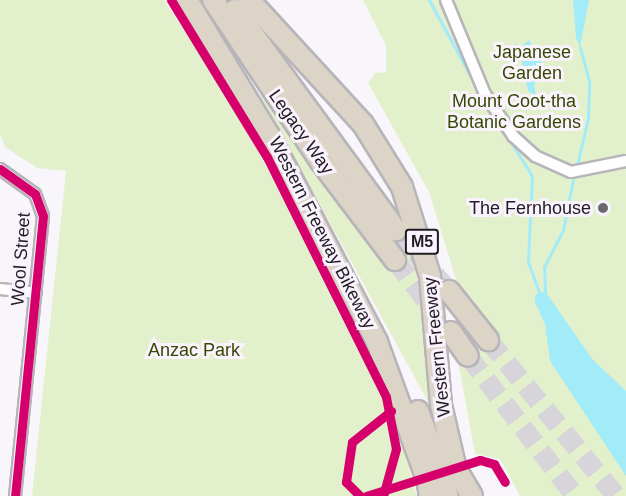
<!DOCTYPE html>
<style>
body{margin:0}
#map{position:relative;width:626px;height:496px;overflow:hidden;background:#f9f6fb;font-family:Helvetica,sans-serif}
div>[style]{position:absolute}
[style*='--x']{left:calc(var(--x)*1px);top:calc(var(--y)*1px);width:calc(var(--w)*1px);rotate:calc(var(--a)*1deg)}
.green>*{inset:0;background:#e3f0cc}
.water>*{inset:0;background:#a2ebf9}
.stream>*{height:3px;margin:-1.5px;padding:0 1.5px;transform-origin:1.5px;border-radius:1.5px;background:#a2ebf9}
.highway-tunnel>*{height:20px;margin-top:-10px;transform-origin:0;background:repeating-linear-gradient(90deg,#d8d5da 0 20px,transparent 0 30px)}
.roads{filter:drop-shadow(2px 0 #b8b5ba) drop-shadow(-2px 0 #b8b5ba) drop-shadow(0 2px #b8b5ba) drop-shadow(0 -2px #b8b5ba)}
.street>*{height:10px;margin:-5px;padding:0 5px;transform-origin:5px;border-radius:5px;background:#fefefe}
.highway>*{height:20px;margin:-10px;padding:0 10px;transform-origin:10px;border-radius:10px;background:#dcd5c7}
.cycleway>*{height:9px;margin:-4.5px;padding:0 4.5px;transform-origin:4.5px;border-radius:4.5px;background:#d6006c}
.dots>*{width:16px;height:16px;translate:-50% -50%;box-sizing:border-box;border:3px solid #faf3fe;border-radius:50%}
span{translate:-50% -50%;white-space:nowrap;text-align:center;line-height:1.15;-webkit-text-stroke:6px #faf3fe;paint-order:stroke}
.shield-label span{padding:2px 4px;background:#faf3fe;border:2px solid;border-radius:4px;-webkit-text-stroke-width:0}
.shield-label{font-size:16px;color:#1e1b21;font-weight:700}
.park-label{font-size:18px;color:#364800}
.street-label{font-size:18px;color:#1e1b21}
.poi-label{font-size:18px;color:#1e1b21}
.right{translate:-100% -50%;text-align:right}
</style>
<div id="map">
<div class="green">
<div style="clip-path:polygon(0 0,164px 0,239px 114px,290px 212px,382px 393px,387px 428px,401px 441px,417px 496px,32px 496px,66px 171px,37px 168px,5px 147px,0 135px)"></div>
<div style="clip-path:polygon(363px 0,626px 0,626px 496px,520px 496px,500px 459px,475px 454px,459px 366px,495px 336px,458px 286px,429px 192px,368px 83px,375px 73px,386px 72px,386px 46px)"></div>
<div style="clip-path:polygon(264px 92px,395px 276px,404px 248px,402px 219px,419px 285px,432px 409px,260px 95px)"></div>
</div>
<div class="water">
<div style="clip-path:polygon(573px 0,589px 0,580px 47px,576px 38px)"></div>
<div style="clip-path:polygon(529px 40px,544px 67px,534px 84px,536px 96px,528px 91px,522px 61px,522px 46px)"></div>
<div style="clip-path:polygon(545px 291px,593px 360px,626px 391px,626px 476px,550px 361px,545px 324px,535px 302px,535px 295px)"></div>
</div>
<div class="stream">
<div style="--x:429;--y:0;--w:100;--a:61.4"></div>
<div style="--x:515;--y:45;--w:8;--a:23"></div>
<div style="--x:493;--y:114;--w:73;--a:57.8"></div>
<div style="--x:532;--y:176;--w:86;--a:92.7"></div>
<div style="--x:528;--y:262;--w:32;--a:70"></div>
<div style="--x:577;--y:165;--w:48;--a:-76.8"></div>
<div style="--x:588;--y:118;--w:37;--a:-88"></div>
<div style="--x:589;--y:81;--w:35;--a:-105"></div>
<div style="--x:545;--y:291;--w:24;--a:-92"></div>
<div style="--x:544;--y:267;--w:42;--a:-62.8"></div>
<div style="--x:563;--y:230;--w:52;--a:-78.9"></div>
</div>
<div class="highway-tunnel">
<div style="--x:396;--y:230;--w:81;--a:49"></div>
<div style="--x:395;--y:260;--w:71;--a:52.5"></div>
<div style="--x:488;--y:340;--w:202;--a:50.6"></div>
<div style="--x:468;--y:356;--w:176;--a:52.6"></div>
</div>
<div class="roads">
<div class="street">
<div style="--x:446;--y:0;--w:102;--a:67.5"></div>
<div style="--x:485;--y:94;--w:50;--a:56.3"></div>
<div style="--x:513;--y:136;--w:30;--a:42"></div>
<div style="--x:535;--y:156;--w:39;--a:24"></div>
<div style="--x:571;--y:172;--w:56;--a:-11.3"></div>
<div style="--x:0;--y:169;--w:43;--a:35.5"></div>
<div style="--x:35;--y:194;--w:23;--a:70"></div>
<div style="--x:43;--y:216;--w:281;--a:95.7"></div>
<div style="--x:0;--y:289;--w:36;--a:6"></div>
</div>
<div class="highway">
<div style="--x:187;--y:0;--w:160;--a:58.8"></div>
<div style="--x:270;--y:137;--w:231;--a:62.4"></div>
<div style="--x:377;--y:342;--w:140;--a:70"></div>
<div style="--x:213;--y:0;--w:195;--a:56.3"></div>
<div style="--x:321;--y:162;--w:123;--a:52.9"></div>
<div style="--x:249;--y:0;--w:168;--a:47.4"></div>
<div style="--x:363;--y:124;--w:74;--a:58.2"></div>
<div style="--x:402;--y:187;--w:93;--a:72.5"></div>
<div style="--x:430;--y:276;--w:129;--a:85.1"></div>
<div style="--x:441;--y:405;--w:62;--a:76.9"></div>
<div style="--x:235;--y:10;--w:273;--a:53.8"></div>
<div style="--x:449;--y:291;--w:63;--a:51.5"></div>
<div style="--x:451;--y:332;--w:29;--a:55"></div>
<div style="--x:418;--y:411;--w:63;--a:69.6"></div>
<div style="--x:457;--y:471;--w:29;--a:59"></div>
<div style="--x:441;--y:475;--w:22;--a:72"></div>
<div style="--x:427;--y:479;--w:17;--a:80"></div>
</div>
</div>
<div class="cycleway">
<div style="--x:171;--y:0;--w:184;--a:58.6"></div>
<div style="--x:267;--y:157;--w:268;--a:63.6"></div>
<div style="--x:386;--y:397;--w:53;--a:79.1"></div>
<div style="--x:396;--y:449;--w:49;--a:105.5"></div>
<div style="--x:0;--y:169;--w:43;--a:35.5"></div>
<div style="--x:35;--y:194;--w:23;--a:70"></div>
<div style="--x:43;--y:216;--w:281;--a:95.7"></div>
<div style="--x:360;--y:496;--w:20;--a:-135"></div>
<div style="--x:346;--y:482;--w:40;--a:-81.5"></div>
<div style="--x:352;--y:442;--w:50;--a:-38.5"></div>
<div style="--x:366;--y:496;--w:120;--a:-17.5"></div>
<div style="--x:480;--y:460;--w:15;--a:16"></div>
<div style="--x:494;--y:464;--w:21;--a:59"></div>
</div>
<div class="dots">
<div style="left:603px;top:208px;background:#6b686d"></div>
</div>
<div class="shield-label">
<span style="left:422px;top:242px">M5</span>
</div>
<div class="park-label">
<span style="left:532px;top:63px">Japanese<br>Garden</span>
<span style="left:514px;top:112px">Mount Coot-tha<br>Botanic Gardens</span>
<span style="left:194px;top:350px">Anzac Park</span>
</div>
<div class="street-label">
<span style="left:301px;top:132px;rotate:55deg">Legacy Way</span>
<span style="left:322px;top:233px;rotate:63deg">Western Freeway Bikeway</span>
<span style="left:21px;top:259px;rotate:-86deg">Wool Street</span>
<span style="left:437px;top:347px;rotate:-96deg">Western Freeway</span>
</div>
<div class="poi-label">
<span class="right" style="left:591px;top:208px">The Fernhouse</span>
</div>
</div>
